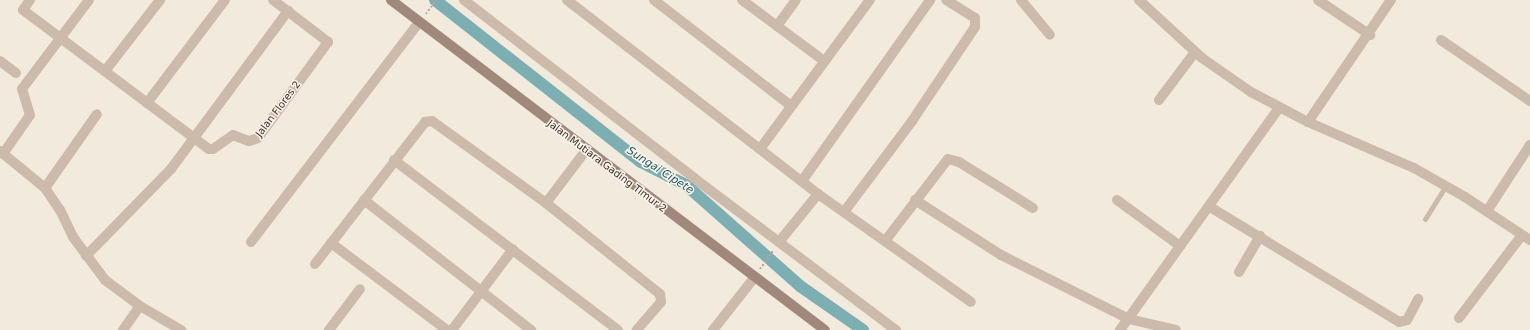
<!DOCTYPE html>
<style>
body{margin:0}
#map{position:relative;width:1530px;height:330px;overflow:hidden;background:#f3eade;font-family:"DejaVu Sans",sans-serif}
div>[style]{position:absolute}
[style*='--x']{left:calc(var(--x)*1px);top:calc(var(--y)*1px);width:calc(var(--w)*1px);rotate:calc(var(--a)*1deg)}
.canal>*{height:12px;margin:-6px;padding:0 6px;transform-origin:6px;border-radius:6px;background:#7caeb2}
.path>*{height:2px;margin-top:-1px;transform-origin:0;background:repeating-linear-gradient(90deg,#b8a494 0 2px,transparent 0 4px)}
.lane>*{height:5px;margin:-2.5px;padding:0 2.5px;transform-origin:2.5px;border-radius:2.5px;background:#ccbaaa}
.street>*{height:10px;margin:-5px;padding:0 5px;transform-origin:5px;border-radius:5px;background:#ccbaaa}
.secondary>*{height:10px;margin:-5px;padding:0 5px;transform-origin:5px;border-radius:5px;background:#a0897b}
span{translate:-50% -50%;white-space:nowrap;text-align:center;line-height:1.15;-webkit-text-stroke:3px #fbf4eb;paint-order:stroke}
.street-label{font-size:10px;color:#392f29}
.water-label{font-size:11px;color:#1d575c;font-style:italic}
</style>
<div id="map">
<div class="canal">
<div style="--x:435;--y:0;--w:262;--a:38.2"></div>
<div style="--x:641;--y:162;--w:51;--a:27.1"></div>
<div style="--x:686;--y:185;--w:152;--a:41.5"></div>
<div style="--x:800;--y:286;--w:77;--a:34.9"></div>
</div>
<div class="path">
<div style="--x:426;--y:14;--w:17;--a:-54"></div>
<div style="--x:760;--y:269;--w:22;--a:-54"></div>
</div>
<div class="lane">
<div style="--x:1425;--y:219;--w:39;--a:-58"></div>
</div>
<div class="street">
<div style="--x:30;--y:0;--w:12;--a:125"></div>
<div style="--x:23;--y:10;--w:232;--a:36.8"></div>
<div style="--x:209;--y:149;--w:4;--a:0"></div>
<div style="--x:213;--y:149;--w:24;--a:-35"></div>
<div style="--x:233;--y:135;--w:17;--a:21"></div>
<div style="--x:249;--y:141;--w:9;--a:-18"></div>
<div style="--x:258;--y:138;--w:119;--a:-53.9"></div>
<div style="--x:328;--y:42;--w:69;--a:-142.6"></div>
<div style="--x:464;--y:0;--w:291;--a:37.7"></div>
<div style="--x:694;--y:178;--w:253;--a:37"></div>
<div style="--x:567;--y:0;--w:317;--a:37.7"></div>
<div style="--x:818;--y:194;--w:187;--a:35.2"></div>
<div style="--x:654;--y:0;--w:173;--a:37.7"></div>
<div style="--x:742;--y:0;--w:102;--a:36.6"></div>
<div style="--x:1021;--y:0;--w:45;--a:50.4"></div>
<div style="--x:1139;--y:0;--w:86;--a:42.6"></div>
<div style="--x:1202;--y:58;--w:60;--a:34.8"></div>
<div style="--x:1251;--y:92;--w:64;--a:27.8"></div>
<div style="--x:1308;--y:122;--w:116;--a:23.5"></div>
<div style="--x:1414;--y:168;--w:59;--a:29.6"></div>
<div style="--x:1465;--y:197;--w:78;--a:33.5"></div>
<div style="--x:1318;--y:0;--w:63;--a:33.9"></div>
<div style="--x:777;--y:26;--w:32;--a:-54"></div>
<div style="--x:1441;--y:40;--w:108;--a:34.4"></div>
<div style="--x:0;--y:61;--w:20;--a:37"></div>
<div style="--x:105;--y:71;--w:90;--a:-52.2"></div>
<div style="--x:1159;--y:100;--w:60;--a:-53.1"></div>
<div style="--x:147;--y:103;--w:129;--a:-52.9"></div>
<div style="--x:1308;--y:122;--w:148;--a:-55.8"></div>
<div style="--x:760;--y:149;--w:185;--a:-53.6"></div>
<div style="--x:0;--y:151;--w:58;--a:39.4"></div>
<div style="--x:45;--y:188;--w:27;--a:56"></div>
<div style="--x:60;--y:210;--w:30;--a:64"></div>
<div style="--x:73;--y:237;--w:54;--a:53.3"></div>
<div style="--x:105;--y:280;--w:44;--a:36.6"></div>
<div style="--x:140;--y:306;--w:48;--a:30.3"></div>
<div style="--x:3;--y:154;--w:47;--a:-55.3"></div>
<div style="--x:30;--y:115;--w:27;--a:-107"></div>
<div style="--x:22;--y:89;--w:111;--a:-53"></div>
<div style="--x:394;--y:160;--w:281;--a:37.2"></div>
<div style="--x:802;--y:181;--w:222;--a:-54.7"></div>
<div style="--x:45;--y:188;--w:90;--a:-54.9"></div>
<div style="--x:364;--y:200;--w:212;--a:37.9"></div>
<div style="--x:915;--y:200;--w:102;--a:32.6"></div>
<div style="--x:1001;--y:255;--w:143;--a:26.6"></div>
<div style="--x:1129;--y:319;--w:48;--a:13.2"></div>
<div style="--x:1117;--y:200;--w:78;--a:36.1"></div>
<div style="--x:546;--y:203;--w:68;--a:-52.8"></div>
<div style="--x:1210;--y:207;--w:221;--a:31.3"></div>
<div style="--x:1399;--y:322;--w:8;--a:-14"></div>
<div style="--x:1407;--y:320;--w:24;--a:-62"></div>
<div style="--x:1487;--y:211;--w:79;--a:-56.9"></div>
<div style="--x:844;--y:212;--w:114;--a:-53.2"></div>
<div style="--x:912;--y:121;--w:113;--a:-56.2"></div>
<div style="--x:975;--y:27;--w:9;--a:-90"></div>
<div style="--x:975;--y:18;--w:34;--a:-148"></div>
<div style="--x:885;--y:241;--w:103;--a:-52.5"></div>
<div style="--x:948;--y:159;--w:11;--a:15"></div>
<div style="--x:959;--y:162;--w:87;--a:31.9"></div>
<div style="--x:251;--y:242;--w:277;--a:-52.6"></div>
<div style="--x:779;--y:242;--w:62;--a:-50.9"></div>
<div style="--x:331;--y:243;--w:145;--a:36.9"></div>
<div style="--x:86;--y:256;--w:122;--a:-45.7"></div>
<div style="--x:171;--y:169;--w:197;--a:-53.5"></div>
<div style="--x:315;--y:264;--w:180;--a:-52.2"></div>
<div style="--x:425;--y:122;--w:7;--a:-8"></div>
<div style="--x:432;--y:121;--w:140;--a:35.7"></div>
<div style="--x:546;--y:203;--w:146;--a:38.6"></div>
<div style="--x:660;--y:294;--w:8;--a:83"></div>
<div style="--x:661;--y:302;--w:37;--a:131"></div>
<div style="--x:1239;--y:272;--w:42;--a:-59.7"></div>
<div style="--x:1459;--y:318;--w:104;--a:-52.8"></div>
<div style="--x:123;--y:330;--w:29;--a:-55"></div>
<div style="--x:329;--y:330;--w:51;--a:-52.9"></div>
<div style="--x:452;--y:330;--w:101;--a:-53"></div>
<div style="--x:713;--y:330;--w:66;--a:-51.7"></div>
<div style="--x:1120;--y:330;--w:273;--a:-54.4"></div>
</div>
<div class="secondary">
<div style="--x:391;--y:0;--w:545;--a:37.25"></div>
</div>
<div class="street-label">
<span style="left:278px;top:109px;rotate:-53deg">Jalan Flores 2</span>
<span style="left:607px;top:166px;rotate:37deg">Jalan Mutiara Gading Timur 2</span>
</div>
<div class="water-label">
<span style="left:660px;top:171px;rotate:33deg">Sungai Cipete</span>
</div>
</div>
